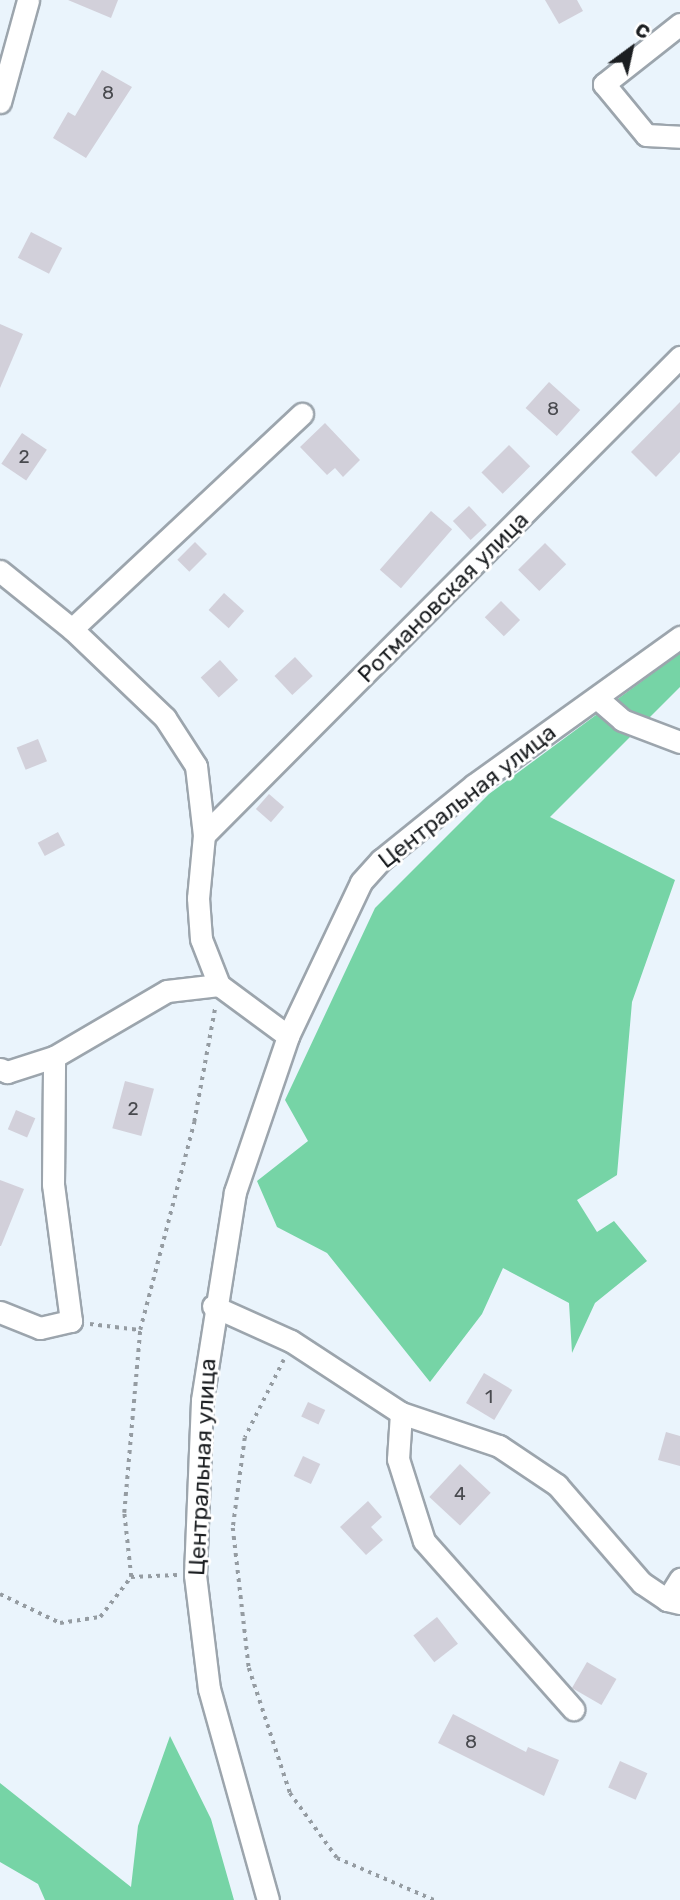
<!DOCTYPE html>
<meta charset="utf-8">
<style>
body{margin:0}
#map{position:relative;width:680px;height:1900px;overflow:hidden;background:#eaf4fc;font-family:Rubik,sans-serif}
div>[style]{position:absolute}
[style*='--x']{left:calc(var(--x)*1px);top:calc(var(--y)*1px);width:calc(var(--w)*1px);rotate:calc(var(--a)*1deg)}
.forest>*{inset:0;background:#76d4a6}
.building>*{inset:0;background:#d2d0da;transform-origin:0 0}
.path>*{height:3.5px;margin-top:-1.75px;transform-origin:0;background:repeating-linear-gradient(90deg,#959ca2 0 3.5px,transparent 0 8.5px)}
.roads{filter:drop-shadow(2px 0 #9ca5ad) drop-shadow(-2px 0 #9ca5ad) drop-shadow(0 2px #9ca5ad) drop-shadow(0 -2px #9ca5ad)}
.minor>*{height:21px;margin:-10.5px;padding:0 10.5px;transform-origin:10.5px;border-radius:10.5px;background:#fff}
span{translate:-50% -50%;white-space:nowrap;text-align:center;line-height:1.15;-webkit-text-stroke:6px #fff;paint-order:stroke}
.number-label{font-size:19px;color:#494a4f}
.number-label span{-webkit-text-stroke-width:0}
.street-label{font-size:23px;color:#1b1e21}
.north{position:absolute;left:596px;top:14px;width:70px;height:70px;-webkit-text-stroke:5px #fff;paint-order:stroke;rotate:33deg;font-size:19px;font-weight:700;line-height:28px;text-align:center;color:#1b1e21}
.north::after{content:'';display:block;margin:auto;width:24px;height:32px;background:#1b1e21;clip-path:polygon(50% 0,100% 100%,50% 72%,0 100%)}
</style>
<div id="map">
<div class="forest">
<div style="clip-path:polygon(680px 653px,680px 687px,550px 817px,675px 880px,632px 1002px,617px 1175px,577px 1200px,597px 1232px,614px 1221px,647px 1261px,595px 1303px,572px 1353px,569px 1303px,503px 1268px,482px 1314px,430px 1382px,327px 1253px,277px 1227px,257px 1181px,308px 1141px,285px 1100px,375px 908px,489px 794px)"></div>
<div style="clip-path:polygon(170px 1736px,211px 1819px,234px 1900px,45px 1900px,38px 1884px,0 1862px,0 1783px,131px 1887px,138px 1826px)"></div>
</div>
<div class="building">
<div style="clip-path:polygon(68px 0,118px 0,111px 18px)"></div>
<div style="clip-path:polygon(545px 0,577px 0,583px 11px,559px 24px)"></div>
<div style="clip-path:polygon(102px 70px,132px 87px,86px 158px,53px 138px,68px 112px,75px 116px)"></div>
<div style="left:31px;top:232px;width:35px;height:29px;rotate:27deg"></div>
<div style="clip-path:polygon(0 324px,23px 334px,0 388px)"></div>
<div style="left:549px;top:382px;width:42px;height:35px;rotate:42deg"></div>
<div style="clip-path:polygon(680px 402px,680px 452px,656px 477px,631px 452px)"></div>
<div style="clip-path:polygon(325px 423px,360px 460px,343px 477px,335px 468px,327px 475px,300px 447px)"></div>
<div style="left:22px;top:433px;width:30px;height:37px;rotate:34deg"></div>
<div style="left:509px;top:445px;width:30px;height:39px;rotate:45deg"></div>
<div style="left:469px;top:506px;width:26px;height:22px;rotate:47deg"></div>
<div style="left:431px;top:511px;width:28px;height:78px;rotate:41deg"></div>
<div style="left:195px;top:542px;width:17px;height:25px;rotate:45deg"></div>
<div style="left:545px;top:543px;width:30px;height:38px;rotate:45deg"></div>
<div style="left:224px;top:593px;width:27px;height:23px;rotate:42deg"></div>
<div style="left:501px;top:601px;width:27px;height:23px;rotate:45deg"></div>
<div style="left:295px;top:657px;width:26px;height:28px;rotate:47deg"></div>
<div style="left:220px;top:660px;width:27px;height:26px;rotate:48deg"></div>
<div style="left:38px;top:739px;width:24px;height:23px;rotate:68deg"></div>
<div style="left:269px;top:794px;width:20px;height:20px;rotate:41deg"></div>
<div style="left:58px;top:832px;width:15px;height:23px;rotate:62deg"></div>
<div style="left:125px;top:1081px;width:30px;height:49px;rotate:15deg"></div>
<div style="left:16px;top:1110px;width:21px;height:21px;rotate:23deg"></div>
<div style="clip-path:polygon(0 1180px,24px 1189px,1px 1246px,0 1246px)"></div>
<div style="left:484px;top:1373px;width:33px;height:35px;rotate:31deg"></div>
<div style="left:308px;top:1402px;width:19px;height:16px;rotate:25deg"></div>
<div style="clip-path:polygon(666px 1432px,680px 1436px,680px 1466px,658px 1460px)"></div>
<div style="left:303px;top:1456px;width:19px;height:22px;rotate:25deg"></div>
<div style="left:460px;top:1464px;width:42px;height:45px;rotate:43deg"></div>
<div style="clip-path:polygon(368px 1501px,382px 1517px,371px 1527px,383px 1540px,366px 1555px,340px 1527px)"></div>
<div style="left:437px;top:1617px;width:34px;height:30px;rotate:52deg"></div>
<div style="left:587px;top:1662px;width:34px;height:30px;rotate:30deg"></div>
<div style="clip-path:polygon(453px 1714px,526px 1752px,528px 1747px,559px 1760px,544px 1796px,438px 1743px)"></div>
<div style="left:620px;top:1761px;width:30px;height:29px;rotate:24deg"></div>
</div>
<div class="path">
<div style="--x:90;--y:1324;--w:50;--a:6.8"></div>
<div style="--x:284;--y:1360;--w:87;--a:116.6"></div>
<div style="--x:245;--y:1438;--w:91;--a:97.6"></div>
<div style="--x:233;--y:1528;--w:141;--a:83.5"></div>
<div style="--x:249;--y:1668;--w:132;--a:71.8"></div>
<div style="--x:290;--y:1793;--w:80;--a:54.1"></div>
<div style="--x:337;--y:1858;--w:106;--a:23.4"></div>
<div style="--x:131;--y:1577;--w:64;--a:-96.2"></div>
<div style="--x:124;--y:1513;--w:184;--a:-85"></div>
<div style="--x:140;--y:1330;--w:215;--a:-75.4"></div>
<div style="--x:194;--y:1122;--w:116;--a:-79.6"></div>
<div style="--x:0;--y:1594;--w:67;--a:25.8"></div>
<div style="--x:60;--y:1623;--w:40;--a:-8.5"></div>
<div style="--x:100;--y:1617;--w:51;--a:-52.2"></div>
<div style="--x:131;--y:1577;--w:46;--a:-2.5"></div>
</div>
<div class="roads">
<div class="minor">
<div style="--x:680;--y:24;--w:97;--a:141.7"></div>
<div style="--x:604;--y:84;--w:66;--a:50.5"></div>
<div style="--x:646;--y:135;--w:34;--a:3"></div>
<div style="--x:0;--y:102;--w:106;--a:-74.6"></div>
<div style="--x:0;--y:571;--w:92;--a:38.9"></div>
<div style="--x:72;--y:629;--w:129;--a:43.7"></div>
<div style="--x:165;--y:718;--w:57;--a:57.1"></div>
<div style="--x:196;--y:766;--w:69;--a:83.4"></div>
<div style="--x:204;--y:835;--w:63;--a:95.4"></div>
<div style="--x:198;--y:898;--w:41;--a:85.8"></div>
<div style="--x:201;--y:939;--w:49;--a:68.6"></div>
<div style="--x:219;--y:985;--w:86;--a:36.5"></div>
<div style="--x:72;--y:629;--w:315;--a:-43.1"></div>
<div style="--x:597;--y:698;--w:33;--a:41"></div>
<div style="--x:622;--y:720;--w:62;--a:20.8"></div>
<div style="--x:204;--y:835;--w:675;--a:-45.12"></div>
<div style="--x:0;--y:1069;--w:8;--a:23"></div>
<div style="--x:7;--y:1072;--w:49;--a:-17.7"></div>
<div style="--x:54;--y:1057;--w:131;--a:-30.3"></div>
<div style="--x:167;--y:991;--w:52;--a:-6.6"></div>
<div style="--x:213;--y:1306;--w:85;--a:24.2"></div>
<div style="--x:291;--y:1341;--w:131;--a:33.2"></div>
<div style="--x:401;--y:1413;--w:103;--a:18.6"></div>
<div style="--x:499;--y:1446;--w:70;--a:33.9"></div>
<div style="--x:557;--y:1485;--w:130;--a:49.1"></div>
<div style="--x:642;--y:1583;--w:30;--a:34"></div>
<div style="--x:667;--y:1600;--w:13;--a:13"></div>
<div style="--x:0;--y:1312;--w:43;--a:21.8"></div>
<div style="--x:40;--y:1328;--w:32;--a:-13"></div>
<div style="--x:71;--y:1321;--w:138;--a:-97.5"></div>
<div style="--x:53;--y:1184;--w:127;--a:-89.5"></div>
<div style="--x:401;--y:1413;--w:46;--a:93.7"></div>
<div style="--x:398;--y:1459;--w:86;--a:72.4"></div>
<div style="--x:424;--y:1541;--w:225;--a:48.4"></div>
<div style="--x:667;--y:1600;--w:25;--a:-58"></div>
<div style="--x:268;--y:1900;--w:219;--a:-105.6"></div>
<div style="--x:209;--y:1689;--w:115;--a:-97"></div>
<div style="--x:195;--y:1575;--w:175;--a:-87.7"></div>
<div style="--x:202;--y:1400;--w:211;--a:-81"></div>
<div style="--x:235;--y:1192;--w:165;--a:-71.2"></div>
<div style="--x:288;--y:1036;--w:170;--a:-64.6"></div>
<div style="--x:361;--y:882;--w:30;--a:-48"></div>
<div style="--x:381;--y:860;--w:119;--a:-38.9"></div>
<div style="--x:474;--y:785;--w:254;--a:-35.7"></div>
</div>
</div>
<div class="number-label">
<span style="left:108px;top:93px">8</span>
<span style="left:553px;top:409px">8</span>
<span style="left:24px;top:457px">2</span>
<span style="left:133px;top:1109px">2</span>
<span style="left:489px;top:1397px">1</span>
<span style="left:460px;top:1494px">4</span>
<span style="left:471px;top:1742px">8</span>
</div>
<div class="street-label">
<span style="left:443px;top:597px;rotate:-45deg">Ротмановская улица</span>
<span style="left:467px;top:796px;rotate:-38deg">Центральная улица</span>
<span style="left:202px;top:1467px;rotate:-87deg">Центральная улица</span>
</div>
<div class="north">С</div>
</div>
